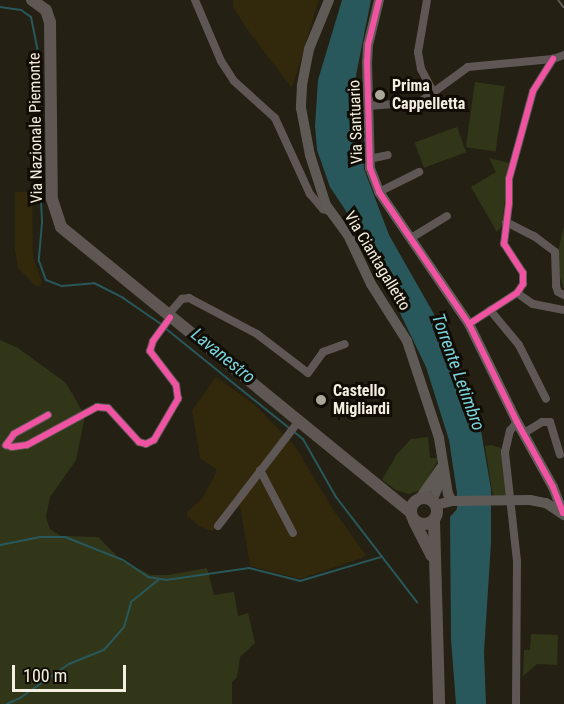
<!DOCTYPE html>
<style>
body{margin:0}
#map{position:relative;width:564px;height:704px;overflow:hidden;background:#242013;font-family:"Roboto Condensed",sans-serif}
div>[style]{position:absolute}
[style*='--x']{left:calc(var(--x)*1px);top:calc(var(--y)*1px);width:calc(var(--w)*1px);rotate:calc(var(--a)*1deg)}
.built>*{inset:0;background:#32280b}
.green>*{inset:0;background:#323618;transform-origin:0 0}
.water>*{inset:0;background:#28585c}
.stream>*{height:2px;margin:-1px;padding:0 1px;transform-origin:1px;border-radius:1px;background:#28585c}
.street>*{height:8px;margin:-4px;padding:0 4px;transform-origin:4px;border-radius:4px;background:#5e5755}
.secondary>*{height:10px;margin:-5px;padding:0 5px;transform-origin:5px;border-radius:5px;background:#605a56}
.primary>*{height:12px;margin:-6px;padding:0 6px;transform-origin:6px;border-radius:6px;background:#5f5753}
.primary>.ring{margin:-6px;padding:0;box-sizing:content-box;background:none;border:12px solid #5f5753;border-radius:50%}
.rail>*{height:2px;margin-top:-1px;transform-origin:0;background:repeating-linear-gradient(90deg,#5f5a54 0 10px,transparent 0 20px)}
.cycleway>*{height:6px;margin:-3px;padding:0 3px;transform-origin:3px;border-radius:3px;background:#f153a3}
.dots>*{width:16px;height:16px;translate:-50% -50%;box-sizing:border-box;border:3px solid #110d05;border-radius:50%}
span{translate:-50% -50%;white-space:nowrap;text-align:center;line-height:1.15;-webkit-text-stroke:6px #110d05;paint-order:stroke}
.poi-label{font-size:16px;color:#f4efe1;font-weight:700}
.left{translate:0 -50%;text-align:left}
.street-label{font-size:16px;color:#f4efe1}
.water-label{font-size:18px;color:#7ad3de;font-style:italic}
.scale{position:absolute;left:12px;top:665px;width:114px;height:27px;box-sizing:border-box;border:3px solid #f4efe1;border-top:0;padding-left:8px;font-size:18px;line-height:21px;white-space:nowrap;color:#f4efe1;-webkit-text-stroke:4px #110d05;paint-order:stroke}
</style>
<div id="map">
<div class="built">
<div style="clip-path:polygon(233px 0,319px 0,292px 88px,249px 32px,233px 7px)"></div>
<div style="clip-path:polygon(15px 192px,32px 192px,33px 257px,42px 282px,40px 286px,36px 286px,18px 268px,15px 250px)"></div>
<div style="clip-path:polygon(216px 377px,254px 404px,295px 446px,334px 511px,366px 555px,362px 558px,300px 579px,250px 566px,240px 506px,235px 507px,220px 527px,212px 531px,199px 526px,187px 516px,187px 512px,202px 499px,216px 473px,216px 469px,200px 458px,192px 410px)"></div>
</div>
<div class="green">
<div style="left:475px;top:82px;width:30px;height:66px;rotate:8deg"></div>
<div style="left:457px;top:127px;width:27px;height:45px;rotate:70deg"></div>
<div style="clip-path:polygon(489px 158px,509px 163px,502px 226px,497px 232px,471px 187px,496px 172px)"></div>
<div style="clip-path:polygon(564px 226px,564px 290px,559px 274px,558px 252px)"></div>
<div style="clip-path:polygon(0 340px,18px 348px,66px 383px,85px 416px,76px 460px,50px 497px,46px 517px,50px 529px,61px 536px,98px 537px,122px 561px,151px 575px,168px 575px,207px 568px,214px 595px,234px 592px,238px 616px,248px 613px,255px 643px,240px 657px,237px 677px,232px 682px,232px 704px,0 704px)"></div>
<div style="clip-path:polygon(428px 437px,430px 458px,437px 458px,437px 462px,421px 490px,409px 494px,396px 490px,382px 480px,397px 454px,411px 439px)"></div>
<div style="clip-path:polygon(491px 445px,501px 448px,507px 496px,493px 497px,485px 446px)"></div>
<div style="clip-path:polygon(531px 634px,558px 635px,557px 665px,537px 664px,523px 676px,524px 650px,530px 650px)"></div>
</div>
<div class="water">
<div style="clip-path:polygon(342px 0,371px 0,356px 75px,362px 106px,364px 169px,389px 235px,455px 351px,481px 431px,491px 489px,491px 543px,484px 652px,486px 704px,456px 704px,451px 639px,450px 517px,457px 509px,457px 493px,449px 440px,426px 367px,399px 311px,387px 273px,330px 187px,317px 150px,315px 126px,318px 80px)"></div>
</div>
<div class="stream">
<div style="--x:0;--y:7;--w:21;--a:8"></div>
<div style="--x:21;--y:10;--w:12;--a:35"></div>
<div style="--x:31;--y:17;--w:41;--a:78.7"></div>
<div style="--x:39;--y:57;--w:54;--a:92.1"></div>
<div style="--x:37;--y:111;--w:112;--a:87.4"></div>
<div style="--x:42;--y:223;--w:38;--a:95"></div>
<div style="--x:39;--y:261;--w:20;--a:70"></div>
<div style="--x:46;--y:280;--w:17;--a:21"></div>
<div style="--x:62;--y:286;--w:32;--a:-5"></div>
<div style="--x:94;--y:283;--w:33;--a:27"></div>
<div style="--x:123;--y:298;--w:46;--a:34.4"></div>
<div style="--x:165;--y:328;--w:159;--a:38.9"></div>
<div style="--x:293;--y:431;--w:13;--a:39"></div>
<div style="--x:303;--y:439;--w:67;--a:60.4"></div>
<div style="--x:336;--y:497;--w:133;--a:52.4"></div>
<div style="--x:0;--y:545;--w:41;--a:-11.3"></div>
<div style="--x:40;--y:537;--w:25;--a:0"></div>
<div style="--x:65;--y:537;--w:62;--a:21.6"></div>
<div style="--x:123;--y:560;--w:30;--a:34"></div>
<div style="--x:148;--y:577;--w:18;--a:9"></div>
<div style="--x:166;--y:580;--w:84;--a:-8.2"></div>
<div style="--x:249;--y:568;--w:53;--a:14.3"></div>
<div style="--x:300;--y:581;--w:84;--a:-16.5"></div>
<div style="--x:7;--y:704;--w:14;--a:-25"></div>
<div style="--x:20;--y:698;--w:60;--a:-34.8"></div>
<div style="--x:69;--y:664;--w:38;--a:-22"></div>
<div style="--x:104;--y:650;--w:30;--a:-49"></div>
<div style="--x:124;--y:627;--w:26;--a:-74"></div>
<div style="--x:131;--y:602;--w:35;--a:-39"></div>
</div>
<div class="street">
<div style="--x:195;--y:0;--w:66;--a:66.9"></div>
<div style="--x:221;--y:61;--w:24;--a:57"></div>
<div style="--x:234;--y:81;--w:55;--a:42.1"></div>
<div style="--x:275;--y:118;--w:84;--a:65.3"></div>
<div style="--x:310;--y:194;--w:20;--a:49"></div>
<div style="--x:323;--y:209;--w:6;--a:18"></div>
<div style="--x:427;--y:0;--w:53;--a:99.8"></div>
<div style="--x:418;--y:52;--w:17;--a:80"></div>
<div style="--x:421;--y:69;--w:27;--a:62"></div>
<div style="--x:368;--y:106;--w:52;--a:-4.4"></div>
<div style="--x:420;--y:102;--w:59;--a:-36.1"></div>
<div style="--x:468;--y:67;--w:85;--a:-5.4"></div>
<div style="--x:553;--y:59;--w:12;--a:-20"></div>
<div style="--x:369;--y:159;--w:19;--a:-12"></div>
<div style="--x:379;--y:192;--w:45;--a:-26.6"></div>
<div style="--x:506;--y:222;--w:31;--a:27"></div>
<div style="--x:534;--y:236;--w:26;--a:37"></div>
<div style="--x:555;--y:252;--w:34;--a:88"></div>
<div style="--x:556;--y:286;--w:6;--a:72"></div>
<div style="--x:558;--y:292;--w:7;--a:27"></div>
<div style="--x:411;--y:238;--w:42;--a:-31.4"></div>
<div style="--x:517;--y:293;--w:19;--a:35"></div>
<div style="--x:533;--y:304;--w:32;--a:11"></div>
<div style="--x:490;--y:310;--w:45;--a:50.4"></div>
<div style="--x:519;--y:345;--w:60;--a:63.4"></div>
<div style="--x:167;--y:316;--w:23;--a:-49"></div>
<div style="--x:182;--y:299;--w:7;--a:-8"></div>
<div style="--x:189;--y:298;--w:77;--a:27.9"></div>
<div style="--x:257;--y:334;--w:64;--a:37.4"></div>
<div style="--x:308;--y:373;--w:26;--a:-54"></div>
<div style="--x:323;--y:352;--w:23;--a:-20"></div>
<div style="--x:469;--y:324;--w:57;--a:-32.9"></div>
<div style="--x:517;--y:293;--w:11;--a:-56"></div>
<div style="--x:523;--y:284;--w:11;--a:-90"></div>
<div style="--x:523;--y:273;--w:35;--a:-123"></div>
<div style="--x:504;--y:244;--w:41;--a:-83"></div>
<div style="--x:509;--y:203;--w:24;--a:-90"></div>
<div style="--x:509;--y:179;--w:91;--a:-74.7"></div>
<div style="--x:533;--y:91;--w:38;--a:-58"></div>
<div style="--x:48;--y:415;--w:39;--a:151"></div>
<div style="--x:14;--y:434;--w:14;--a:126"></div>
<div style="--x:6;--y:445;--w:6;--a:18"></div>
<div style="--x:12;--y:447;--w:15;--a:-8"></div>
<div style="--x:27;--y:445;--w:80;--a:-28.5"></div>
<div style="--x:97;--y:407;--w:11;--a:5"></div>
<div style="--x:108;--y:408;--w:46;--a:47.6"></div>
<div style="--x:139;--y:442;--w:7;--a:16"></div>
<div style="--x:146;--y:444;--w:9;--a:-27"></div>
<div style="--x:154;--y:440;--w:48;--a:-59.7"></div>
<div style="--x:178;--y:399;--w:14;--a:-98"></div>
<div style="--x:176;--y:385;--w:43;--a:-127.4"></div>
<div style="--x:150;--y:351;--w:10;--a:-73"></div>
<div style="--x:153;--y:341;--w:29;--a:-54"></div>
<div style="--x:524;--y:433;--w:21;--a:-31"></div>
<div style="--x:542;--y:422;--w:8;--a:0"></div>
<div style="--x:550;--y:422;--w:34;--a:73"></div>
<div style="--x:260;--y:470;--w:71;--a:62.4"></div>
<div style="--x:218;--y:526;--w:133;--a:-52.4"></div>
<div style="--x:516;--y:704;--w:143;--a:-89.6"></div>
<div style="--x:517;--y:561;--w:110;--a:-96.3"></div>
<div style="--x:505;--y:452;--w:22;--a:-77"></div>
<div style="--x:510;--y:431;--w:11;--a:-52"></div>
</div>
<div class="secondary">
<div style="--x:329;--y:0;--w:53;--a:112.2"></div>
<div style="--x:309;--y:49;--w:38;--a:101"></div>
<div style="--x:302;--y:86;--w:22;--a:93"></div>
<div style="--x:301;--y:108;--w:48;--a:79.2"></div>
<div style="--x:310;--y:155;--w:52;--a:72.3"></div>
<div style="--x:326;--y:205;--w:37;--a:54"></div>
<div style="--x:348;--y:235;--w:54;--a:64.9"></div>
<div style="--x:371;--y:284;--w:67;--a:57.7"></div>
<div style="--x:407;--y:341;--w:102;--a:71.7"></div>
<div style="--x:439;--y:438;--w:57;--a:80.9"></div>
<div style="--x:448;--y:494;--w:8;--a:60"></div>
<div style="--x:379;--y:0;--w:46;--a:103.7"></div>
<div style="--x:368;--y:45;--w:17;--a:93"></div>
<div style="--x:367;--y:62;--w:106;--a:88.4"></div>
<div style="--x:370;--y:168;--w:26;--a:69"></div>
<div style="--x:379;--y:192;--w:160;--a:55.7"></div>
<div style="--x:469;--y:324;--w:109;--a:63.9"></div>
<div style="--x:517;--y:422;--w:74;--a:61"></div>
<div style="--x:553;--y:487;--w:28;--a:69"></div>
<div style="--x:420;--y:498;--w:40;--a:-55.1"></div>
<div style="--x:432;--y:501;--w:26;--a:-67"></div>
<div style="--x:436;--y:505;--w:16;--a:-14"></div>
<div style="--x:452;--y:501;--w:78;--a:-0.7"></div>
<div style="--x:530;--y:500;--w:16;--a:11"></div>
<div style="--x:546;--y:503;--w:22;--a:34"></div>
</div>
<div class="primary">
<div style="--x:32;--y:0;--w:17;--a:36"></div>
<div style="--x:46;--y:10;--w:13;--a:72"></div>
<div style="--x:50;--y:22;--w:177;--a:89.4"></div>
<div style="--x:52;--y:199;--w:29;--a:72"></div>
<div style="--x:61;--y:227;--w:451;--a:39.2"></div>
<div class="ring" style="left:411px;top:498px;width:14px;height:14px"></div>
<div style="--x:434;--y:520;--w:184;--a:88.4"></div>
<div style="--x:414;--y:521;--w:39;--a:63"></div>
</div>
<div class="rail">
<div style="--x:558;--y:0;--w:10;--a:53"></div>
</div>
<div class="cycleway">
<div style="--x:379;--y:0;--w:46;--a:103.7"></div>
<div style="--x:368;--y:45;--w:17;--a:93"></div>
<div style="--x:367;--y:62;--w:106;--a:88.4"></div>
<div style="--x:370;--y:168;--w:26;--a:69"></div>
<div style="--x:379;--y:192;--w:160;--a:55.7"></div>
<div style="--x:469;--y:324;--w:109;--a:63.9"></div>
<div style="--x:517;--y:422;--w:74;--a:61"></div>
<div style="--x:553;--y:487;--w:28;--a:69"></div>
<div style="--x:469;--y:324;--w:57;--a:-32.9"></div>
<div style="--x:517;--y:293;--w:11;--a:-56"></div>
<div style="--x:523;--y:284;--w:11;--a:-90"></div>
<div style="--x:523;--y:273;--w:35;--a:-123"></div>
<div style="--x:504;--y:244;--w:41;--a:-83"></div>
<div style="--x:509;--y:203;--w:24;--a:-90"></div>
<div style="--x:509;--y:179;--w:91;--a:-74.7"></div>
<div style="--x:533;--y:91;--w:38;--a:-58"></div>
<div style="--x:48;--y:415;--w:39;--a:151"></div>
<div style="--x:14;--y:434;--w:14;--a:126"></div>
<div style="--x:6;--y:445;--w:6;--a:18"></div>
<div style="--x:12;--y:447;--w:15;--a:-8"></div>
<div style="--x:27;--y:445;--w:80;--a:-28.5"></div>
<div style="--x:97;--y:407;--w:11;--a:5"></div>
<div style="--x:108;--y:408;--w:46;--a:47.6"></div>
<div style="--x:139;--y:442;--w:7;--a:16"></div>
<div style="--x:146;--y:444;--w:9;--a:-27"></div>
<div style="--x:154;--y:440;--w:48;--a:-59.7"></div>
<div style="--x:178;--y:399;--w:14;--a:-98"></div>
<div style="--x:176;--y:385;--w:43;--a:-127.4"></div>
<div style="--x:150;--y:351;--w:10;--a:-73"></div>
<div style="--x:153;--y:341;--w:29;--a:-54"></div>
</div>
<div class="dots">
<div style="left:380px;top:95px;background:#aba799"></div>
<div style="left:321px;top:400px;background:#aba799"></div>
</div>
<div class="poi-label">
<span class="left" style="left:392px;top:95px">Prima<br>Cappelletta</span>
<span class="left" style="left:333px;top:400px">Castello<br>Migliardi</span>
</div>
<div class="street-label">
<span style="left:356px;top:122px;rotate:-92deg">Via Santuario</span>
<span style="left:36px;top:128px;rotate:-91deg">Via Nazionale Piemonte</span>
<span style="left:377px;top:261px;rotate:59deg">Via Ciantagalletto</span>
</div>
<div class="water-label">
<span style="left:223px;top:356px;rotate:39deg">Lavanestro</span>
<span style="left:458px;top:372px;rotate:70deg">Torrente Letimbro</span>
</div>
<div class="scale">100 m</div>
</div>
